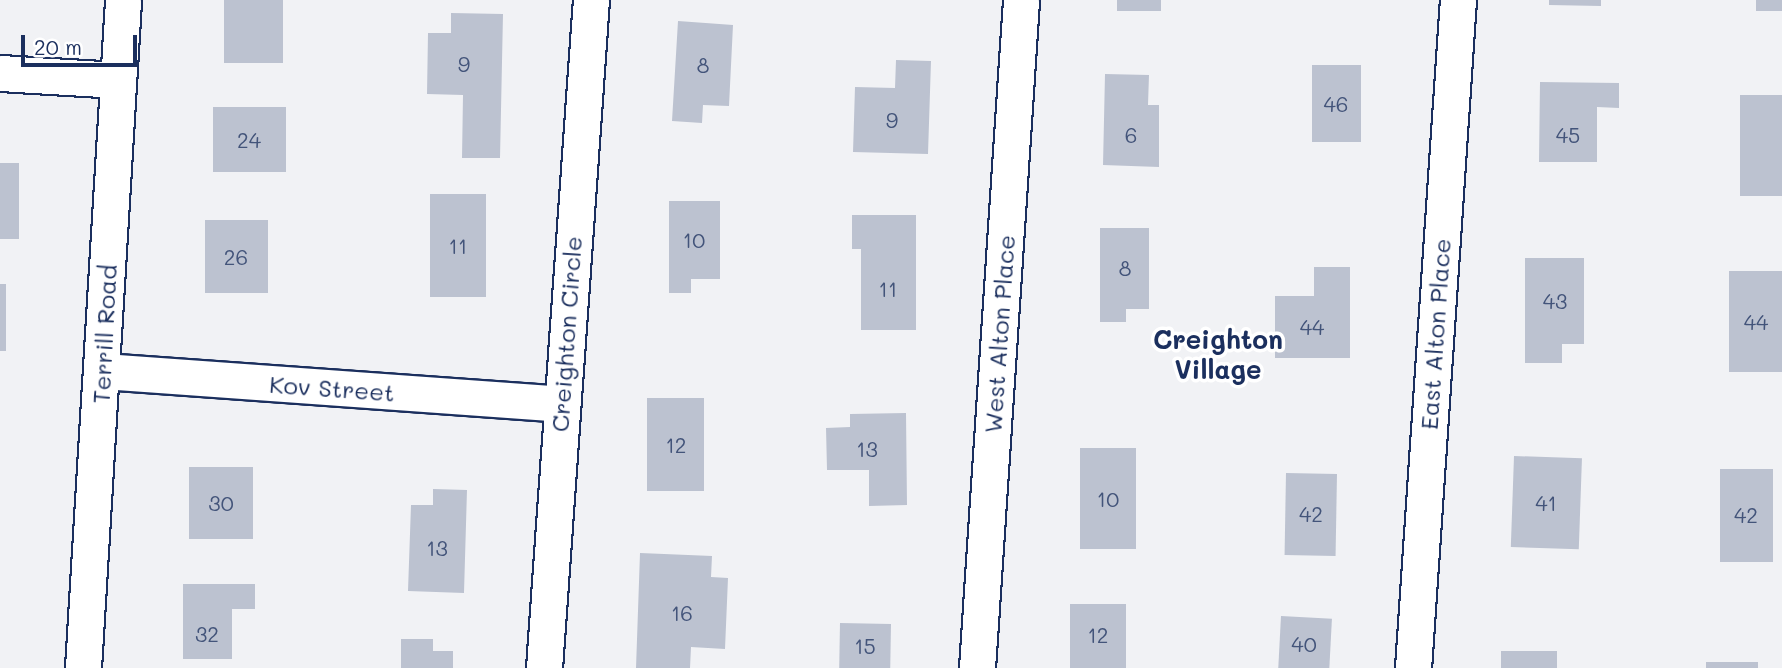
<!DOCTYPE html>
<style>
body{margin:0}
#map{position:relative;width:1782px;height:668px;overflow:hidden;background:#f1f2f5;font-family:Mali,sans-serif}
div>[style]{position:absolute}
[style*='--x']{left:calc(var(--x)*1px);top:calc(var(--y)*1px);width:calc(var(--w)*1px);rotate:calc(var(--a)*1deg)}
.building>*{inset:0;background:#bcc2d0;transform-origin:0 0}
.roads{filter:drop-shadow(2px 0 #1b2f5e) drop-shadow(-2px 0 #1b2f5e) drop-shadow(0 2px #1b2f5e) drop-shadow(0 -2px #1b2f5e)}
.street>*{height:35px;margin:-17.5px;padding:0 17.5px;transform-origin:17.5px;border-radius:17.5px;background:#fff}
span{translate:-50% -50%;white-space:nowrap;text-align:center;line-height:1.15;-webkit-text-stroke:7px #fff;paint-order:stroke}
.number-label{font-size:21px;color:#43547a}
.number-label span{-webkit-text-stroke-width:0}
.street-label{font-size:24px;color:#1b2f5e}
.neighbourhood-label{font-size:26px;color:#1b2f5e;font-weight:700}
.scale{position:absolute;left:21px;top:35px;width:116px;height:32px;box-sizing:border-box;border:4px solid #1b2f5e;border-top:0;padding-left:9px;font-size:21px;line-height:24px;white-space:nowrap;color:#1b2f5e;-webkit-text-stroke:5px #fff;paint-order:stroke}
</style>
<div id="map">
<div class="building">
<div style="left:224px;top:0;width:59px;height:63px"></div>
<div style="left:1117px;top:0;width:44px;height:11px"></div>
<div style="clip-path:polygon(1549px 0,1601px 0,1601px 6px,1549px 5px)"></div>
<div style="left:1756px;top:0;width:26px;height:11px"></div>
<div style="clip-path:polygon(451px 13px,503px 14px,500px 158px,462px 158px,463px 95px,427px 94px,428px 33px,451px 33px)"></div>
<div style="clip-path:polygon(678px 21px,733px 25px,729px 106px,703px 105px,702px 123px,672px 121px)"></div>
<div style="clip-path:polygon(896px 60px,931px 61px,928px 154px,853px 152px,855px 87px,895px 88px)"></div>
<div style="left:1312px;top:65px;width:49px;height:77px"></div>
<div style="clip-path:polygon(1105px 74px,1149px 75px,1148px 105px,1159px 105px,1159px 167px,1103px 165px)"></div>
<div style="clip-path:polygon(1540px 82px,1619px 83px,1619px 108px,1597px 107px,1597px 162px,1539px 162px)"></div>
<div style="left:1740px;top:95px;width:42px;height:101px"></div>
<div style="left:213px;top:107px;width:73px;height:65px"></div>
<div style="left:0;top:163px;width:19px;height:76px"></div>
<div style="left:430px;top:194px;width:56px;height:103px"></div>
<div style="clip-path:polygon(669px 201px,720px 201px,720px 279px,691px 279px,691px 293px,669px 293px)"></div>
<div style="clip-path:polygon(852px 215px,916px 215px,916px 330px,861px 330px,861px 249px,852px 249px)"></div>
<div style="left:205px;top:220px;width:63px;height:73px"></div>
<div style="clip-path:polygon(1100px 228px,1149px 228px,1149px 309px,1126px 309px,1126px 322px,1100px 322px)"></div>
<div style="clip-path:polygon(1525px 258px,1584px 258px,1584px 344px,1562px 344px,1562px 363px,1525px 363px)"></div>
<div style="clip-path:polygon(1314px 267px,1350px 267px,1350px 358px,1275px 358px,1275px 296px,1314px 296px)"></div>
<div style="left:1729px;top:271px;width:53px;height:101px"></div>
<div style="left:0;top:284px;width:6px;height:67px"></div>
<div style="left:647px;top:398px;width:57px;height:93px"></div>
<div style="clip-path:polygon(906px 413px,907px 505px,869px 506px,869px 470px,827px 470px,826px 428px,850px 427px,850px 414px)"></div>
<div style="left:1080px;top:448px;width:56px;height:101px"></div>
<div style="left:1514px;top:456px;width:68px;height:91px;rotate:2deg"></div>
<div style="left:189px;top:467px;width:64px;height:72px"></div>
<div style="left:1720px;top:469px;width:53px;height:93px"></div>
<div style="left:1286px;top:473px;width:51px;height:82px;rotate:1deg"></div>
<div style="clip-path:polygon(433px 489px,467px 490px,464px 593px,408px 591px,411px 505px,433px 505px)"></div>
<div style="clip-path:polygon(640px 553px,712px 556px,711px 577px,728px 578px,725px 649px,691px 647px,690px 668px,636px 668px)"></div>
<div style="clip-path:polygon(183px 584px,255px 584px,255px 609px,232px 609px,232px 659px,183px 659px)"></div>
<div style="left:1070px;top:604px;width:56px;height:64px"></div>
<div style="left:1281px;top:616px;width:51px;height:52px;rotate:3deg"></div>
<div style="left:840px;top:623px;width:51px;height:45px;rotate:1deg"></div>
<div style="clip-path:polygon(401px 639px,433px 639px,433px 651px,453px 651px,453px 668px,401px 668px)"></div>
<div style="left:1501px;top:651px;width:56px;height:17px"></div>
<div style="left:1706px;top:662px;width:52px;height:6px"></div>
</div>
<div class="roads">
<div class="street">
<div style="--x:0;--y:73;--w:117;--a:3.4"></div>
<div style="--x:103;--y:371;--w:459;--a:4.1"></div>
<div style="--x:83;--y:668;--w:669;--a:-86.57"></div>
<div style="--x:544;--y:668;--w:670;--a:-85.98"></div>
<div style="--x:977;--y:668;--w:669;--a:-86.23"></div>
<div style="--x:1413;--y:668;--w:670;--a:-86.15"></div>
</div>
</div>
<div class="number-label">
<span style="left:464px;top:64px">9</span>
<span style="left:703px;top:65px">8</span>
<span style="left:1336px;top:104px">46</span>
<span style="left:892px;top:120px">9</span>
<span style="left:1131px;top:135px">6</span>
<span style="left:1568px;top:135px">45</span>
<span style="left:249px;top:140px">24</span>
<span style="left:694px;top:240px">10</span>
<span style="left:458px;top:246px">11</span>
<span style="left:236px;top:257px">26</span>
<span style="left:1125px;top:268px">8</span>
<span style="left:888px;top:289px">11</span>
<span style="left:1555px;top:301px">43</span>
<span style="left:1756px;top:322px">44</span>
<span style="left:1312px;top:327px">44</span>
<span style="left:676px;top:445px">12</span>
<span style="left:867px;top:449px">13</span>
<span style="left:1108px;top:499px">10</span>
<span style="left:221px;top:503px">30</span>
<span style="left:1546px;top:503px">41</span>
<span style="left:1311px;top:514px">42</span>
<span style="left:1746px;top:515px">42</span>
<span style="left:437px;top:548px">13</span>
<span style="left:682px;top:613px">16</span>
<span style="left:207px;top:634px">32</span>
<span style="left:1098px;top:635px">12</span>
<span style="left:1304px;top:644px">40</span>
<span style="left:865px;top:646px">15</span>
</div>
<div class="street-label">
<span style="left:104px;top:334px;rotate:-87deg">Terrill Road</span>
<span style="left:566px;top:334px;rotate:-86deg">Creighton Circle</span>
<span style="left:999px;top:334px;rotate:-86deg">West Alton Place</span>
<span style="left:1435px;top:334px;rotate:-86deg">East Alton Place</span>
<span style="left:332px;top:388px;rotate:4deg">Kov Street</span>
</div>
<div class="neighbourhood-label">
<span style="left:1218px;top:355px">Creighton<br>Village</span>
</div>
<div class="scale">20 m</div>
</div>
